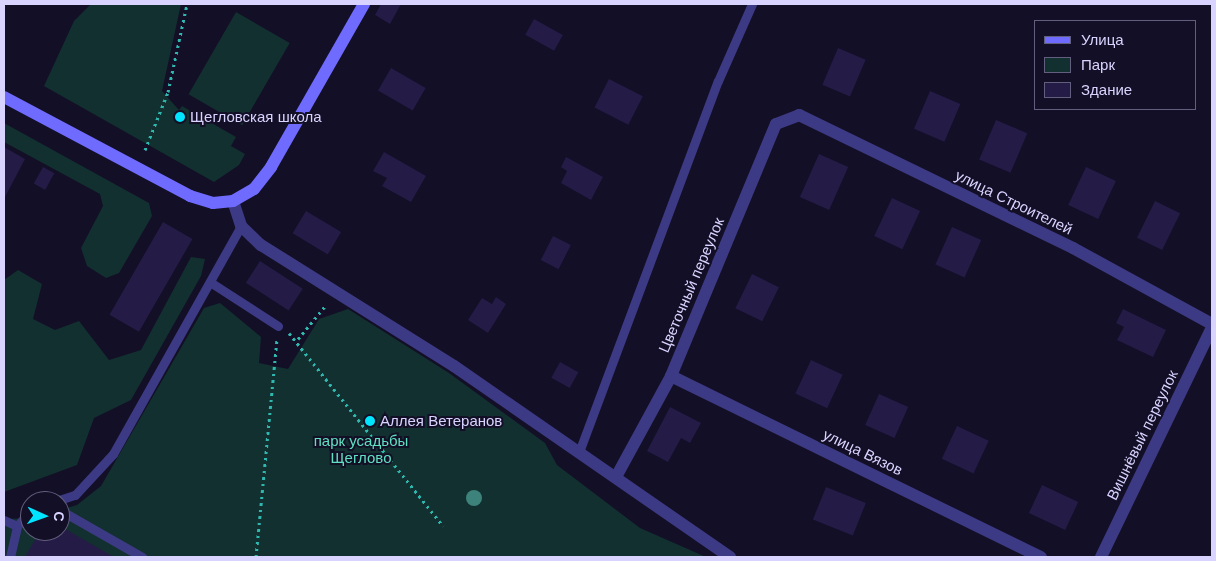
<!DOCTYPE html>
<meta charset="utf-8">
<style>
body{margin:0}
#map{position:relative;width:1216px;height:561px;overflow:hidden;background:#130f26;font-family:Arial,sans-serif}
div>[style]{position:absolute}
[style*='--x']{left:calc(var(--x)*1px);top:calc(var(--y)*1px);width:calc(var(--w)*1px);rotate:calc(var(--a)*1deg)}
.green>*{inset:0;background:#12302f;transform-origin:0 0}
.building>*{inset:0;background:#241b47;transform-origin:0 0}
.path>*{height:3px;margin-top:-1.5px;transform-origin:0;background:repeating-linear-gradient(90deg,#2fb8b0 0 2.5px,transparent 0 6.5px)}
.service>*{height:9px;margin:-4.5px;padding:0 4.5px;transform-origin:4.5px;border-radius:4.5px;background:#3d3a85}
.minor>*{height:12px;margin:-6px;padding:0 6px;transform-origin:6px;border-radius:6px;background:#3d3a85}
.secondary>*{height:12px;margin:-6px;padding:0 6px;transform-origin:6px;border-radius:6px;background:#6f6bff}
.trees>*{width:16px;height:16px;margin:-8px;border-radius:50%;background:#3d827b}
.dots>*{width:14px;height:14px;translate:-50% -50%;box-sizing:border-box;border:2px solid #130f26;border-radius:50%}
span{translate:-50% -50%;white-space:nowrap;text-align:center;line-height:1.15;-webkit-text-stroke:4px #130f26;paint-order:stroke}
.poi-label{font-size:15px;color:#d9d4ff}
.left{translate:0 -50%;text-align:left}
.street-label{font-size:15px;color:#d9d4ff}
.park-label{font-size:15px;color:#5fe0c0}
.frame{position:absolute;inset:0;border:5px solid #d9d4ff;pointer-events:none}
.legend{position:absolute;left:1034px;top:20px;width:162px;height:90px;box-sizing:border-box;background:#130f26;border:1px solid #625e7d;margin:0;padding:6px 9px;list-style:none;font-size:15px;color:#d9d4ff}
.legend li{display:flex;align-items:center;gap:10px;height:25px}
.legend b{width:25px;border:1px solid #625e7d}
.north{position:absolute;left:20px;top:491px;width:50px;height:50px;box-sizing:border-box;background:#130f26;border:1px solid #625e7d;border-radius:50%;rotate:92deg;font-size:14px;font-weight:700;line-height:20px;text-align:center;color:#d9d4ff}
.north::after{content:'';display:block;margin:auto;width:18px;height:22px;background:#00e5ff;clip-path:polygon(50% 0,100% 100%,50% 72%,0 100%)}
</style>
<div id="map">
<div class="green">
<div style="clip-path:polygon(91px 4px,181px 4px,162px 91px,179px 110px,182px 106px,236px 137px,231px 146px,245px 154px,239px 165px,214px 182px,44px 86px,74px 21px)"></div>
<div style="left:236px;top:12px;width:62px;height:95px;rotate:30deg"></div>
<div style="clip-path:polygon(4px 123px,149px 203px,152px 216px,119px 273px,106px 278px,87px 266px,81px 248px,103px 206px,100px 194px,4px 142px)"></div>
<div style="clip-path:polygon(191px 257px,205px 259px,201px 276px,131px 400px,94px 418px,77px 465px,4px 492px,4px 280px,18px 270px,42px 284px,33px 319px,55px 330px,79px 321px,109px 360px,141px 350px)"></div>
<div style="clip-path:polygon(220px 303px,261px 337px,259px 363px,288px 369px,319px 319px,348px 309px,449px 373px,545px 443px,557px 465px,640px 528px,706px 557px,4px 557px,4px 519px,30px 518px,30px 531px,60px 531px,60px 510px,77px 505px,101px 486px,204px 308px)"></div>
</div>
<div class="building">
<div style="clip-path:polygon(381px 4px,401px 4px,390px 24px,375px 15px)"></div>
<div style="left:534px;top:19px;width:33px;height:18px;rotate:29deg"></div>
<div style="left:838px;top:48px;width:30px;height:40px;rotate:23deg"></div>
<div style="left:391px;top:68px;width:40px;height:26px;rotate:30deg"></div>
<div style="left:609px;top:79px;width:38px;height:32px;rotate:27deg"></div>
<div style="left:930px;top:91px;width:33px;height:41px;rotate:23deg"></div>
<div style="left:996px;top:120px;width:34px;height:43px;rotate:23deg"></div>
<div style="clip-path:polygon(4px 147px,25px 159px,4px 199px)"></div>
<div style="clip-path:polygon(384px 152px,426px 176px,411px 202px,382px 186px,387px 178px,373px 171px)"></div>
<div style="left:819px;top:154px;width:32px;height:47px;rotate:24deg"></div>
<div style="clip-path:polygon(566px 157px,603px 177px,591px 200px,561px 183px,567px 171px,561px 167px)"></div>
<div style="left:43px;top:167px;width:13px;height:19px;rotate:29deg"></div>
<div style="left:1086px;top:167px;width:33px;height:42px;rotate:25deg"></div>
<div style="left:892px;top:198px;width:31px;height:42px;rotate:25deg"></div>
<div style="left:1155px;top:201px;width:28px;height:41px;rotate:26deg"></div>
<div style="left:306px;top:211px;width:41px;height:26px;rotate:31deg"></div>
<div style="left:163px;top:222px;width:34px;height:107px;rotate:30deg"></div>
<div style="left:952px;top:227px;width:32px;height:41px;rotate:24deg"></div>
<div style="left:553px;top:236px;width:20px;height:27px;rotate:27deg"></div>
<div style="left:260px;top:261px;width:51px;height:26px;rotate:33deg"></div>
<div style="left:752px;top:274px;width:30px;height:38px;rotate:26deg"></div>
<div style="clip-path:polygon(496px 297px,506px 304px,488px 333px,468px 320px,482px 298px,492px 304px)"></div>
<div style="clip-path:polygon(1123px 309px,1166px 330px,1153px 357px,1117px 340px,1124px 327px,1116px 323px)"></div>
<div style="left:811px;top:360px;width:35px;height:37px;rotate:25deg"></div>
<div style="left:560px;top:362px;width:21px;height:18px;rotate:29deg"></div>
<div style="left:879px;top:394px;width:32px;height:34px;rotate:24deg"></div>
<div style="clip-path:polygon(670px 407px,701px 423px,690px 443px,681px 438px,668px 462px,647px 451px)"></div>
<div style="left:957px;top:426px;width:35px;height:36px;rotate:25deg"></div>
<div style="left:1042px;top:485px;width:40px;height:31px;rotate:25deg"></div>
<div style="left:826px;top:487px;width:43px;height:35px;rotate:22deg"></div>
<div style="clip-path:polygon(60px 526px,114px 557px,25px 557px,40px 531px,60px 531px)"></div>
</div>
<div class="path">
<div style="--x:145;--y:150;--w:62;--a:-68.4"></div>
<div style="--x:168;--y:92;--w:90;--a:-77.8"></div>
<div style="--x:289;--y:333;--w:247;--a:51.4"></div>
<div style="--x:298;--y:339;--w:44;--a:-50.5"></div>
<div style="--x:256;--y:557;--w:219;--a:-84.5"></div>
</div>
<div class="service">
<div style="--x:210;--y:282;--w:81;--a:32.9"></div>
<div style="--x:579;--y:452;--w:396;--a:-69.5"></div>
<div style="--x:718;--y:81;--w:84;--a:-66.2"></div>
<div style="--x:56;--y:501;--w:20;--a:-18"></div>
<div style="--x:75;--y:495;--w:56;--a:-47.2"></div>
<div style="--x:113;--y:454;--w:261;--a:-60.7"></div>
<div style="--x:60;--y:510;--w:95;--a:29.8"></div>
<div style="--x:4;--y:520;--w:14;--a:25"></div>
<div style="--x:10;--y:557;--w:32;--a:-77"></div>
<div style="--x:17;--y:526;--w:20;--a:-49"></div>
</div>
<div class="minor">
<div style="--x:233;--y:201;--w:26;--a:72"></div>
<div style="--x:241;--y:226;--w:28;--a:44"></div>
<div style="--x:261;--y:245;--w:228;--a:32.1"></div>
<div style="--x:454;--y:366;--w:336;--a:34.7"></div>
<div style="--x:671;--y:376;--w:412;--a:26.1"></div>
<div style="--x:616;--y:477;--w:115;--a:-61.4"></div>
<div style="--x:671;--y:376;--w:273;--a:-67.4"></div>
<div style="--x:776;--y:124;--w:25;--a:-21"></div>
<div style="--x:799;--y:115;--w:305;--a:25.9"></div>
<div style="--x:1073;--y:248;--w:158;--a:28.7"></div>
<div style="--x:1101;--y:557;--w:255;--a:-64.2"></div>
</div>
<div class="secondary">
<div style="--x:4;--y:97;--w:211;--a:28"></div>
<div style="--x:190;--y:196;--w:24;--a:17"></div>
<div style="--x:213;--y:203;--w:20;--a:-6"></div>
<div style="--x:233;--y:201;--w:24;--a:-30"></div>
<div style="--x:254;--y:189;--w:28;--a:-52"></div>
<div style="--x:271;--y:167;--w:188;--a:-60.3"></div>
</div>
<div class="trees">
<div style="left:474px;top:498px"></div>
</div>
<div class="dots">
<div style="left:180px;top:117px;background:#00e5ff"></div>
<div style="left:370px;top:421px;background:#00e5ff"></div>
</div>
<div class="poi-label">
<span class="left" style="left:190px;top:117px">Щегловская школа</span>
<span class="left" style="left:380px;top:421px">Аллея Ветеранов</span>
</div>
<div class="street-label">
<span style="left:1014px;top:202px;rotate:26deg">улица Строителей</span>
<span style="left:691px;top:285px;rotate:-67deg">Цветочный переулок</span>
<span style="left:1142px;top:435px;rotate:-64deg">Вишнёвый переулок</span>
<span style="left:863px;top:452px;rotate:26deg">улица Вязов</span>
</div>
<div class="park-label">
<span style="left:361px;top:449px">парк усадьбы<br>Щеглово</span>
</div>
<div class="frame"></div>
<ul class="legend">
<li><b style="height:6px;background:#6f6bff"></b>Улица</li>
<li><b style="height:14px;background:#12302f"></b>Парк</li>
<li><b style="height:14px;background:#241b47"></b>Здание</li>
</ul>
<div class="north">С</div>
</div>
